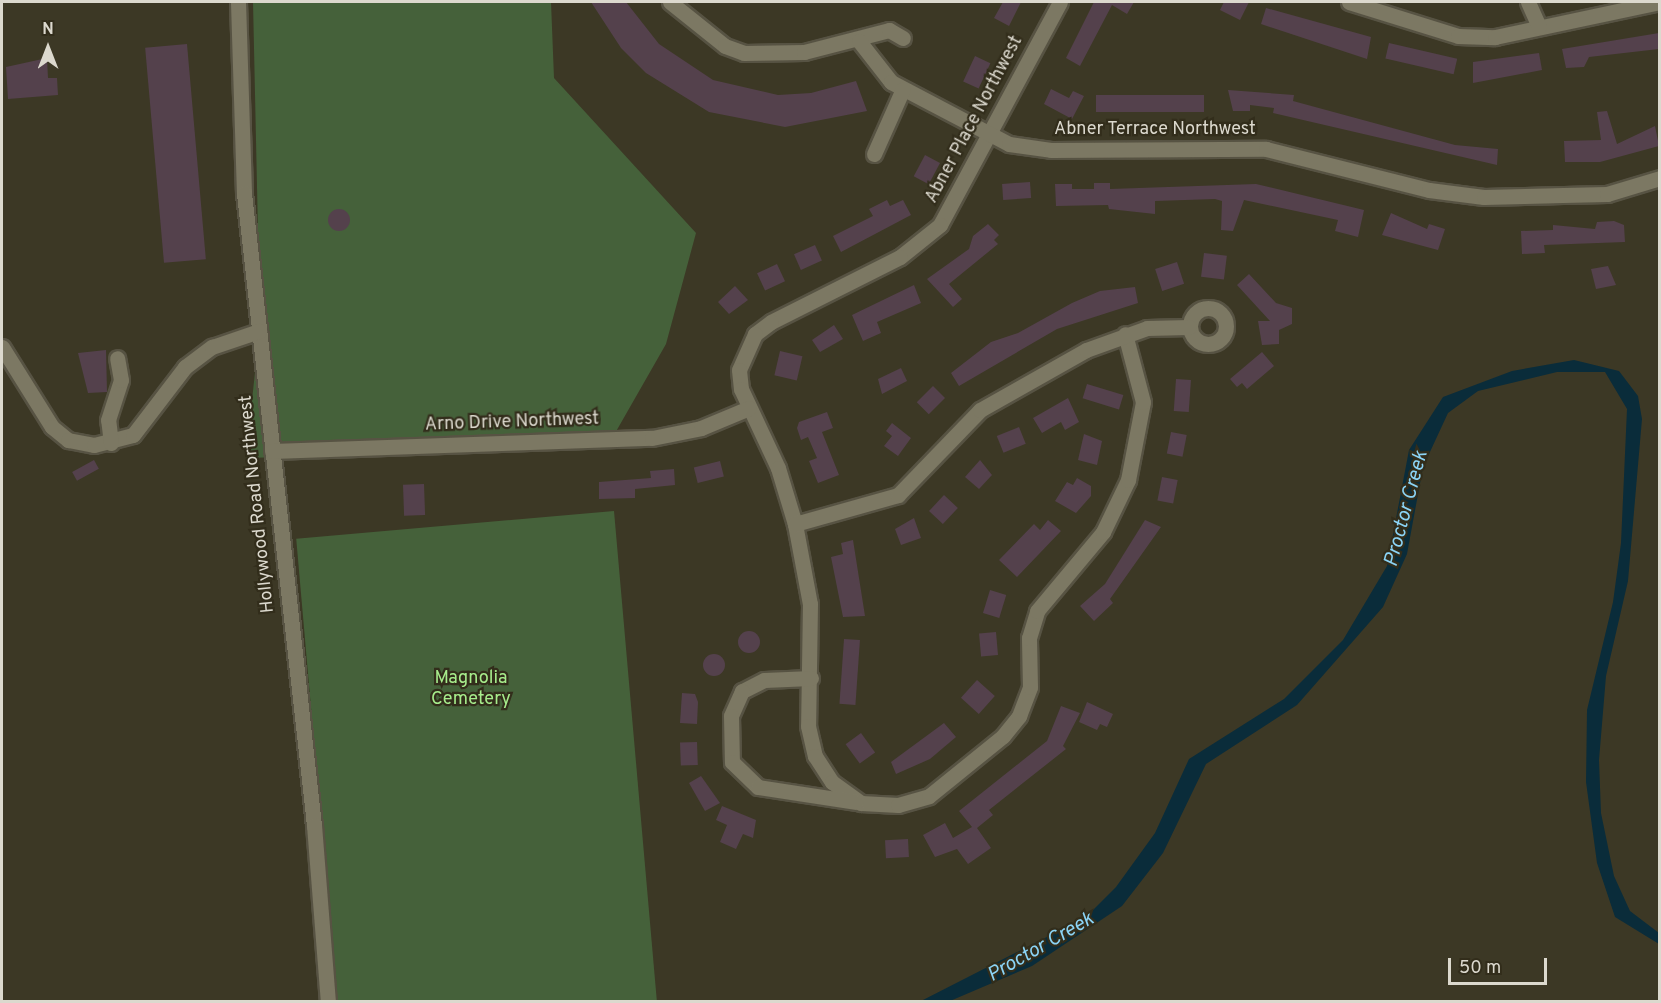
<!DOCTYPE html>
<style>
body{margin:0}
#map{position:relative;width:1661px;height:1003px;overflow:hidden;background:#3c3825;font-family:Overpass,sans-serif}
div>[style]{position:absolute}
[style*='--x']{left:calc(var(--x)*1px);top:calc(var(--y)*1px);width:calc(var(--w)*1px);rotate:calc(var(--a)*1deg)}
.green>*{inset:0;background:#45613a;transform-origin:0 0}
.water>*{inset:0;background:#0a2c3a}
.building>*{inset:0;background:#54414c;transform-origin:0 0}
.round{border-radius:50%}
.roads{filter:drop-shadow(2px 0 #575343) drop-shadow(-2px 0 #575343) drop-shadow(0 2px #575343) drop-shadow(0 -2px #575343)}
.minor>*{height:15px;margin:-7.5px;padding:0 7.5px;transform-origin:7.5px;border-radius:7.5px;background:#7c7863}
.minor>.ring{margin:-7.5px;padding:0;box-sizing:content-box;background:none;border:15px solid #7c7863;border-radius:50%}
span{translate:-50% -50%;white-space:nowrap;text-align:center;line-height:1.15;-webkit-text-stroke:4.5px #322d1b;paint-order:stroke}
.street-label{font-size:18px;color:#dcd9ce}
.park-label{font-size:18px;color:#a7ed8c}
.water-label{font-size:20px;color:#8bd4f6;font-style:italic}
.frame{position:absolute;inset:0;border:3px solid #dcd9ce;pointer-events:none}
.north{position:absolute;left:18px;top:18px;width:60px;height:60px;-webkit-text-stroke:4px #322d1b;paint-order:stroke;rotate:0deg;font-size:16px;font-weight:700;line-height:24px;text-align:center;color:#dcd9ce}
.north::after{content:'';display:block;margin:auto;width:21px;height:27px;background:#dcd9ce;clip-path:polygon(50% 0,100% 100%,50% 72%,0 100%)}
.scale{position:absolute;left:1448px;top:958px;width:99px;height:27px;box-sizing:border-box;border:3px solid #dcd9ce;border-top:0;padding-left:8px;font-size:18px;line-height:21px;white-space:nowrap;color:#dcd9ce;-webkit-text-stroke:4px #322d1b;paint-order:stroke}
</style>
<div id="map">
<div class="green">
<div style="clip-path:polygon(253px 2px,551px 2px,554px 78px,696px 233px,666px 344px,606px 449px,246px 458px,260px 324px)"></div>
<div style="left:614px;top:511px;width:492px;height:319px;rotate:85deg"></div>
</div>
<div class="water">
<div style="clip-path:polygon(1574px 360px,1619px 371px,1638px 396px,1642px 419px,1628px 581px,1606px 676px,1599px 760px,1601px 813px,1614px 876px,1630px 911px,1659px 933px,1659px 944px,1615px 917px,1597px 863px,1586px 782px,1587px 710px,1613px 602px,1621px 543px,1627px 409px,1605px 372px,1557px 372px,1478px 391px,1448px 413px,1423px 467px,1407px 554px,1383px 607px,1297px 705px,1206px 764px,1163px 853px,1122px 906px,1032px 966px,950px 1001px,921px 1001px,1086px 917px,1116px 887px,1155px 833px,1189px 759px,1284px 699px,1343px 640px,1387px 566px,1409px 450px,1443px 397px,1512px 371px)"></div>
</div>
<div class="building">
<div style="clip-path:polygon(591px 2px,626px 2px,659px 44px,713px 80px,778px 95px,811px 93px,856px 81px,867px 111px,785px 127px,709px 112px,646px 73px,621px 48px)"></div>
<div style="clip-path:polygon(1003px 2px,1021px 2px,1009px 26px,994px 18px)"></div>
<div style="clip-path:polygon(1094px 2px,1134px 2px,1127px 14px,1112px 5px,1080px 66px,1066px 58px)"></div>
<div style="clip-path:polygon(1224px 2px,1249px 2px,1240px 20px,1220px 10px)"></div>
<div style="clip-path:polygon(1266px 8px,1371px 37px,1367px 59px,1261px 24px)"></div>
<div style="clip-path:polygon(1659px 33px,1659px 49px,1589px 57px,1584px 67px,1566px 68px,1562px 49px)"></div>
<div style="left:1389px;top:43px;width:70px;height:16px;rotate:13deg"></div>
<div style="left:187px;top:44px;width:216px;height:42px;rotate:85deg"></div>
<div style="clip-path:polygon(1539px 53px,1542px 70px,1473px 83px,1473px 62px)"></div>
<div style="left:975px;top:56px;width:17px;height:28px;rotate:25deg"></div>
<div style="clip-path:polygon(47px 58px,48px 78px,57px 78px,58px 95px,8px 99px,6px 67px)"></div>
<div style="clip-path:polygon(1051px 89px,1069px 98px,1073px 91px,1084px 96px,1072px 119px,1044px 104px)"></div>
<div style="clip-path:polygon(1228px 90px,1294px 95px,1293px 101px,1455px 145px,1498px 149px,1497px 165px,1273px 113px,1274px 108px,1250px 105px,1250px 111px,1233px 111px)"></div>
<div style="left:1204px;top:95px;width:17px;height:108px;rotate:90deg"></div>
<div style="clip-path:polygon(1607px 111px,1617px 144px,1655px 126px,1659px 146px,1600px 162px,1565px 162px,1564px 141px,1601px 140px,1597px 112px)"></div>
<div style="left:925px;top:155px;width:17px;height:24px;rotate:28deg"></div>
<div style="left:1030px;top:182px;width:16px;height:28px;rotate:86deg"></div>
<div style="clip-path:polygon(1094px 183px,1110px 183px,1110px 189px,1256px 184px,1364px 210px,1358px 237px,1335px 231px,1338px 220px,1244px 200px,1233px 231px,1221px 230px,1222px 201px,1215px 199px,1155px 201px,1155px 214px,1109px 209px,1108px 205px,1056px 206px,1055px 184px,1072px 184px,1072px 189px,1094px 189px)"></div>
<div style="clip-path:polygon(887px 200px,890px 206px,903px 200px,911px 215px,841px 252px,833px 236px,873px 216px,869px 209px)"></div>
<div class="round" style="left:328px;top:209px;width:22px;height:22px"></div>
<div style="clip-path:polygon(1391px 213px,1427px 229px,1429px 224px,1445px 229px,1438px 250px,1382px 235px)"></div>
<div style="clip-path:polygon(1614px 221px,1624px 225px,1625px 242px,1544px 245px,1545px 253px,1522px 254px,1521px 231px,1553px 230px,1553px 225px,1595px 229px,1597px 222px)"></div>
<div style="clip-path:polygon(988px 224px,999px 235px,994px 240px,998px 244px,949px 284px,962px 299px,953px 307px,927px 279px,969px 249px,973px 236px)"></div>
<div style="left:815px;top:245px;width:17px;height:23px;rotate:66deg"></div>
<div style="left:1204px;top:253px;width:23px;height:24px;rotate:7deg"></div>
<div style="left:1177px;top:262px;width:23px;height:23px;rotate:72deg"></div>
<div style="left:777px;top:264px;width:19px;height:22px;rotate:65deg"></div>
<div style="clip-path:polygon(1608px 266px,1616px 285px,1596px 289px,1591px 269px)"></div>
<div style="clip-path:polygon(1249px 274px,1276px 303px,1292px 308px,1292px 324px,1279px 330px,1279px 344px,1262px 345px,1258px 321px,1270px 321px,1237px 285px)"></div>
<div style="clip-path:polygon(914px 285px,921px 303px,877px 322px,881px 333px,863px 341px,852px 315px)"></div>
<div style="clip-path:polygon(735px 286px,748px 300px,729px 314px,718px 302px)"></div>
<div style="clip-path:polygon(1135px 287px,1138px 303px,1057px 329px,959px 386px,951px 373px,991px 342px,1018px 333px,1072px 303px,1100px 291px)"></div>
<div style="clip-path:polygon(834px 325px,843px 339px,820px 352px,812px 340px)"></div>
<div style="clip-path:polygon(106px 350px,107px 392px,88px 393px,78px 353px)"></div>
<div style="left:780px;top:351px;width:23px;height:25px;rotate:13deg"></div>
<div style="clip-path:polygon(1262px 352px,1274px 366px,1247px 389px,1242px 383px,1237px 387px,1230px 379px)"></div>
<div style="clip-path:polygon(901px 368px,907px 381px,882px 394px,878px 379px)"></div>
<div style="left:1176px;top:379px;width:15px;height:32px;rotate:4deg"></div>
<div style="left:1087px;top:384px;width:38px;height:15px;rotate:17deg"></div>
<div style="left:933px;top:386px;width:17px;height:23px;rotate:45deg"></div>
<div style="clip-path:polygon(1068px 398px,1079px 422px,1065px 430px,1061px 422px,1042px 433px,1033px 418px)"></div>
<div style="clip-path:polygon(827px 412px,833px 428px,822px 432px,839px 475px,818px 483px,809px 461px,817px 458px,808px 437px,801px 440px,797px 428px,799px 422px)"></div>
<div style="clip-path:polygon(892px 423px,911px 438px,898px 456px,884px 446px,892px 436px,886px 431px)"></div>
<div style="left:1019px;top:427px;width:18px;height:24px;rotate:68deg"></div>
<div style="left:1171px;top:432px;width:16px;height:22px;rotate:11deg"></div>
<div style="clip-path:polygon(1084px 434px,1102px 441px,1097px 465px,1078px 460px)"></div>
<div style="left:94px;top:460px;width:10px;height:25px;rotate:61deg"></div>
<div style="clip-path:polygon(980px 460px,992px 475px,979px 489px,965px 477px)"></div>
<div style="left:720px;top:461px;width:16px;height:27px;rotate:76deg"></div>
<div style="clip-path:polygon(674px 469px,675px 485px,635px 489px,635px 498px,599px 499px,599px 482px,651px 478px,650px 471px)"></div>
<div style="left:1162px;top:477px;width:16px;height:24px;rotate:11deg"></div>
<div style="clip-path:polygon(1077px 478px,1091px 486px,1091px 496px,1076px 513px,1055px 501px,1067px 482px,1073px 485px)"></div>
<div style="left:424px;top:484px;width:31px;height:21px;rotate:88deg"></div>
<div style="left:944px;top:495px;width:19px;height:22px;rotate:43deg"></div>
<div style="clip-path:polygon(914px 518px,921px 538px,901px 545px,895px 529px)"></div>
<div style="clip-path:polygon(1048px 520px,1061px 531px,1017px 577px,999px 560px,1034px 524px,1040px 530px)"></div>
<div style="clip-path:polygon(1145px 520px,1161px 527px,1110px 599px,1113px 603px,1094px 621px,1080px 606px,1105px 584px)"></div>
<div style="clip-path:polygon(853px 540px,865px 616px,843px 617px,831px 557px,843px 554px,841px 543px)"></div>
<div style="left:990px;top:590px;width:17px;height:24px;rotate:17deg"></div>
<div class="round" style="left:738px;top:631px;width:22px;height:22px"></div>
<div style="left:996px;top:632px;width:23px;height:17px;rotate:85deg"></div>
<div style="left:844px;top:639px;width:16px;height:65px;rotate:4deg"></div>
<div class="round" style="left:703px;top:654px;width:22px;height:22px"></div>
<div style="left:977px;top:680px;width:24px;height:24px;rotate:42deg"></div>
<div style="clip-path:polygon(682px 693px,695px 694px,698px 702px,697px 724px,680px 723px)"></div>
<div style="clip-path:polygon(1087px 702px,1113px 714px,1107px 727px,1100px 724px,1097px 730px,1079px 722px)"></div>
<div style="clip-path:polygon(1061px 706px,1080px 713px,1063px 746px,1066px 749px,989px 810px,993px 815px,977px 828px,991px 848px,968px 864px,957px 849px,935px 857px,923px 835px,945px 823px,953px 838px,972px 827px,959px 811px,1047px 741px)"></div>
<div style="clip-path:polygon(944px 723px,956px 737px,930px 759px,896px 774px,891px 762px)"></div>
<div style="left:861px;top:733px;width:24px;height:19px;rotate:54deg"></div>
<div style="left:697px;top:742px;width:23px;height:17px;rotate:88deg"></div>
<div style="clip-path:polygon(701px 776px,720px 803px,705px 811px,689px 783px)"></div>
<div style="clip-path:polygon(722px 806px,756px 820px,753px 838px,743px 834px,736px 849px,720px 842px,727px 825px,716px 820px)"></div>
<div style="left:908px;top:839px;width:18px;height:23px;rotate:87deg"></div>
</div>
<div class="roads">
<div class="minor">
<div style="--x:238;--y:2;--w:191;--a:88.2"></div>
<div style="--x:244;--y:193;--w:636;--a:83.68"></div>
<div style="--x:314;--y:825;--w:178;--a:85.5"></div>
<div style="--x:670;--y:2;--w:70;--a:38.7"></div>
<div style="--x:725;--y:46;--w:20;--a:20"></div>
<div style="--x:744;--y:53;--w:60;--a:-1"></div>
<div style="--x:804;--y:52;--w:88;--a:-14.5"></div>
<div style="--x:889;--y:30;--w:16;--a:30"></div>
<div style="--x:1060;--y:2;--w:253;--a:118.3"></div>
<div style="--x:940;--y:225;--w:51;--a:141.3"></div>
<div style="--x:900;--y:257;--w:144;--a:153.3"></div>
<div style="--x:771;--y:322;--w:20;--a:143"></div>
<div style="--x:755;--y:334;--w:39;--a:114"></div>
<div style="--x:739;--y:370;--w:19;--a:84"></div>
<div style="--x:741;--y:389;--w:87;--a:64.9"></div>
<div style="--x:778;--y:468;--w:59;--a:73.1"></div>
<div style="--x:795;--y:524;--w:81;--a:79.4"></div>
<div style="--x:810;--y:604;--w:122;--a:90.9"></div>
<div style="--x:808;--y:726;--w:31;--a:77"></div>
<div style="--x:815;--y:756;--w:31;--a:57"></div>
<div style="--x:832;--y:782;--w:36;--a:36"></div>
<div style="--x:861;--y:803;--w:37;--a:3"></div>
<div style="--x:898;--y:805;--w:32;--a:-16"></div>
<div style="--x:929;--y:796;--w:95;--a:-39"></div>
<div style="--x:1003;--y:736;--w:26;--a:-51"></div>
<div style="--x:1019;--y:716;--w:31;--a:-69"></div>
<div style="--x:1030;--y:687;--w:49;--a:-91.2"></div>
<div style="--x:1029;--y:638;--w:28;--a:-73"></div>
<div style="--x:1037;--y:611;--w:103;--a:-50.1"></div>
<div style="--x:1103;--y:532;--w:58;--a:-64.3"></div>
<div style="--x:1128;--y:480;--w:79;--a:-79.1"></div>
<div style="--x:1143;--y:402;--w:70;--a:-104.8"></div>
<div style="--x:1349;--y:2;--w:114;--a:17.3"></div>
<div style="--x:1458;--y:36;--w:37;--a:2"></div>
<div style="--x:1495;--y:37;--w:169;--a:-12"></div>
<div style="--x:1528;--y:2;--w:27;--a:66"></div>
<div style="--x:859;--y:41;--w:52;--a:52"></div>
<div style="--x:891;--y:82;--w:133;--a:27.7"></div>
<div style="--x:1009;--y:144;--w:42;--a:8.1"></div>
<div style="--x:1051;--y:150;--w:215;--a:-0.3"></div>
<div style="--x:1266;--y:149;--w:168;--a:14.1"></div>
<div style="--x:1429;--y:190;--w:55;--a:7.3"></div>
<div style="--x:1484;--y:197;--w:123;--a:-1.4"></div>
<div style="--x:1607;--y:194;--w:55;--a:-16.8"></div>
<div style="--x:874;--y:154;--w:71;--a:-66"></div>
<div class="ring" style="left:1190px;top:308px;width:21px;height:21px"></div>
<div style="--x:2;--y:347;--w:94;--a:58"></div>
<div style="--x:52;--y:427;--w:21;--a:39"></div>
<div style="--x:68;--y:440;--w:26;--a:11"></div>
<div style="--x:94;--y:445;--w:40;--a:-14.4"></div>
<div style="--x:133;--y:435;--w:86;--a:-52.6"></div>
<div style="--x:185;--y:367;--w:34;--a:-37"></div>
<div style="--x:212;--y:347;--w:50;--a:-18.8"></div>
<div style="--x:111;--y:443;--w:23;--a:-97"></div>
<div style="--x:108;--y:420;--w:42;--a:-72"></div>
<div style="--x:121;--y:380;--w:22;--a:-100"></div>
<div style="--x:272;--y:451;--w:380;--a:-2"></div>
<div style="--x:652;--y:438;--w:50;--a:-11.5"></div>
<div style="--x:701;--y:428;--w:52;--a:-22.6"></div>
<div style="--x:795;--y:524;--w:107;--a:-15.7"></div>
<div style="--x:898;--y:495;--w:118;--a:-46"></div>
<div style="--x:980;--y:410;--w:122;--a:-29.5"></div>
<div style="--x:1086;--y:350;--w:65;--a:-19.8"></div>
<div style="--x:1147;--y:328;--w:42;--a:-1.4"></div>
<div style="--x:811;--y:678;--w:47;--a:177.6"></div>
<div style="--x:764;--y:680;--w:25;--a:153"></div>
<div style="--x:742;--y:691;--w:27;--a:114"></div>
<div style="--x:731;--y:716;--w:46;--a:88.8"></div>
<div style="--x:732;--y:762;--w:36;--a:44"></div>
<div style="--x:758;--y:787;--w:99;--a:8.7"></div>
</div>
</div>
<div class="street-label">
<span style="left:975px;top:120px;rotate:-62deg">Abner Place Northwest</span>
<span style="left:1155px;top:130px">Abner Terrace Northwest</span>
<span style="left:512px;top:423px;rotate:-2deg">Arno Drive Northwest</span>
<span style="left:258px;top:504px;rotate:-96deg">Hollywood Road Northwest</span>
</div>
<div class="park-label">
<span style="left:471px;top:690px">Magnolia<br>Cemetery</span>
</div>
<div class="water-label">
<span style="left:1407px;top:509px;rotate:-75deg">Proctor Creek</span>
<span style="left:1041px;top:948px;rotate:-30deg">Proctor Creek</span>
</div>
<div class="frame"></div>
<div class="north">N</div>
<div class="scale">50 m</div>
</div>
